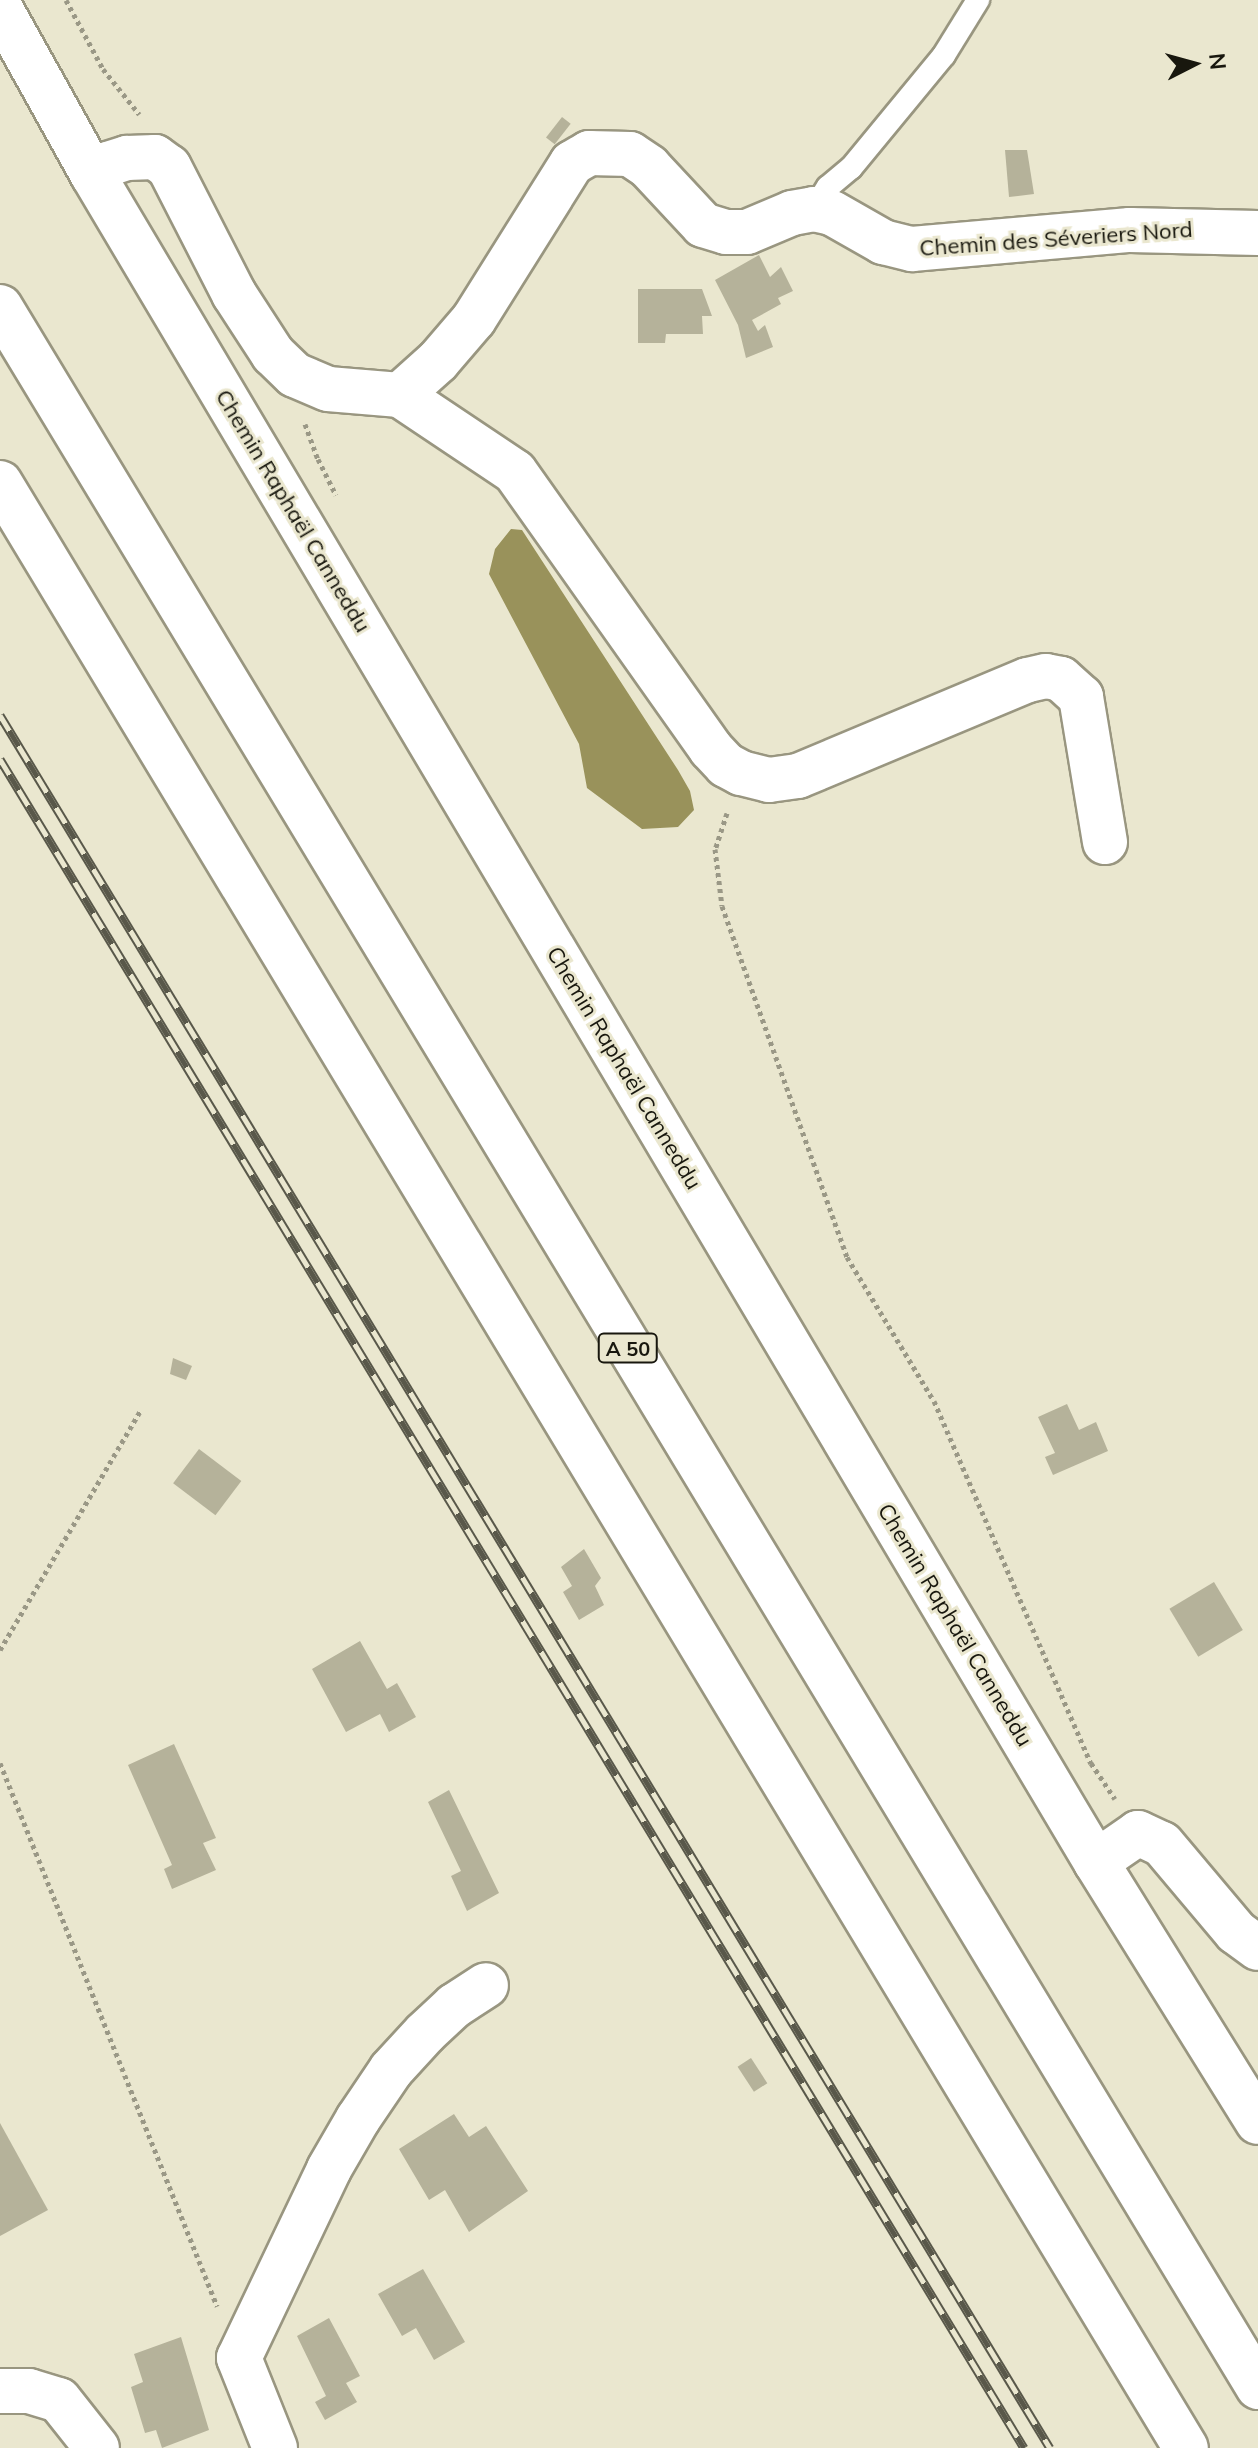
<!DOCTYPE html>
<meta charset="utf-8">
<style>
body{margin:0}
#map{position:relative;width:1258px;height:2448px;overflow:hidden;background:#eae7cf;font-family:Mulish,sans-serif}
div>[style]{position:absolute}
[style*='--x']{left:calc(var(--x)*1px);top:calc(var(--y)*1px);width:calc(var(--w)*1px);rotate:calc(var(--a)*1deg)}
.water>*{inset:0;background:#99925b}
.building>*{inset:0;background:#b5b29a;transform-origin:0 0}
.path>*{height:5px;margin-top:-2.5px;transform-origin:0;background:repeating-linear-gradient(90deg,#9a9886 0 4px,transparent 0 8px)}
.roads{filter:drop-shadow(2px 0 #999680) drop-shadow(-2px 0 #999680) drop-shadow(0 2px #999680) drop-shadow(0 -2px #999680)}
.service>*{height:22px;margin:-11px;padding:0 11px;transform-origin:11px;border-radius:11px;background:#fff}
.minor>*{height:44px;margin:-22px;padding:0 22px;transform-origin:22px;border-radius:22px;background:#fff}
.motorway>*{height:44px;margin:-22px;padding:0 22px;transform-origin:22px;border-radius:22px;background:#fff}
.rail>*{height:9px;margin-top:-4.5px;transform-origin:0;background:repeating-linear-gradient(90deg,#eae7cf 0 18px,#59584a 0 36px);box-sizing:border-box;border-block:2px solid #59584a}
span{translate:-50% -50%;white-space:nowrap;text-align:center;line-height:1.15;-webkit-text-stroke:6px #eae7cf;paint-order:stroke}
.shield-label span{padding:2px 6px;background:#eae7cf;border:2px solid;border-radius:6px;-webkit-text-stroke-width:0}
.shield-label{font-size:20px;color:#18170e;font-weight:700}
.street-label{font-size:22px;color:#18170e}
.north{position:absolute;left:1154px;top:24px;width:80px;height:80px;-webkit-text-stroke:6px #eae7cf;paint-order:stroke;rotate:84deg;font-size:22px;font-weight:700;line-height:32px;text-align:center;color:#18170e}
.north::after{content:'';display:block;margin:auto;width:28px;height:36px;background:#18170e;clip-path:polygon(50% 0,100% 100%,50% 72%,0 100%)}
</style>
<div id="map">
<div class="water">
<div style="clip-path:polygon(511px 529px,522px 530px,678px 770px,690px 791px,694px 810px,678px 827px,642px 829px,587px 788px,579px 744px,489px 574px,495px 549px)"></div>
</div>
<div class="building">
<div style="left:562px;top:117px;width:11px;height:26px;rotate:38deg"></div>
<div style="clip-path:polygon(1005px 150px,1027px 150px,1034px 194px,1009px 197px)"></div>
<div style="clip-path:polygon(759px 255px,770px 277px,781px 267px,793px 291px,778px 298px,781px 304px,752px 320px,758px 331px,765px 325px,773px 347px,746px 358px,738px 325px,715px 280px)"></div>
<div style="clip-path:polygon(638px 289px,702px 289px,712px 316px,702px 316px,703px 334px,666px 334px,665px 343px,638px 343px)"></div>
<div style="clip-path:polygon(173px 1358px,192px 1366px,186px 1380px,170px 1374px)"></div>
<div style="clip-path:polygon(1067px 1404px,1079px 1430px,1096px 1422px,1108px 1451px,1053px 1475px,1045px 1457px,1055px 1453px,1038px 1417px)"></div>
<div style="left:199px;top:1449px;width:53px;height:43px;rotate:37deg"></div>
<div style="clip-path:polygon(584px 1549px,601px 1578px,595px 1586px,604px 1605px,579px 1620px,563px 1592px,572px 1586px,561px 1567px)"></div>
<div style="left:1214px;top:1582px;width:56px;height:52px;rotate:59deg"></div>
<div style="clip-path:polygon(360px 1641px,387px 1689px,397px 1683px,416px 1717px,389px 1732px,380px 1714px,346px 1732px,312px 1669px)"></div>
<div style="clip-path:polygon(174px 1744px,216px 1838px,203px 1843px,216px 1870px,172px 1889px,164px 1869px,172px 1865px,128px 1765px)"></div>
<div style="clip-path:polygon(449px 1790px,499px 1893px,467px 1911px,451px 1876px,461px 1871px,428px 1802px)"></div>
<div style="left:751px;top:2058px;width:30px;height:16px;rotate:57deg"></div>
<div style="clip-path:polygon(454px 2114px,469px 2137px,486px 2126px,528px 2191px,469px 2232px,445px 2190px,429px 2200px,399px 2149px)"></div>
<div style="clip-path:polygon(0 2123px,48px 2210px,0 2236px)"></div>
<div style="clip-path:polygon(423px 2269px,465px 2342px,434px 2360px,416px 2328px,402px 2336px,378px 2294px)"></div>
<div style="clip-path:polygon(329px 2318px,360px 2376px,346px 2383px,357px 2402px,325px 2420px,315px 2402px,326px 2396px,297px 2336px)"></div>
<div style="clip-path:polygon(181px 2337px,209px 2430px,162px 2448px,156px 2430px,145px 2433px,131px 2387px,143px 2382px,134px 2354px)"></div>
</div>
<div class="path">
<div style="--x:66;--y:0;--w:78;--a:61.8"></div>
<div style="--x:103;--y:69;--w:58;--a:51.3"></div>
<div style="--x:305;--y:424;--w:37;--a:70"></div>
<div style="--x:318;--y:459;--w:40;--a:63.4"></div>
<div style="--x:727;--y:813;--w:38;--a:108"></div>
<div style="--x:715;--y:849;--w:57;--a:83"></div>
<div style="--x:722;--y:906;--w:373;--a:70.4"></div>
<div style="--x:847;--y:1257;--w:168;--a:58.9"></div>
<div style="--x:934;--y:1401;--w:395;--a:66.6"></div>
<div style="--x:1091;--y:1763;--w:43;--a:56.3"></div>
<div style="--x:0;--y:1650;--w:278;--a:-59.6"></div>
<div style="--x:0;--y:1763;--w:585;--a:68.22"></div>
</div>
<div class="roads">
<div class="service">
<div style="--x:814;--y:209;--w:26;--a:-58"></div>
<div style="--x:828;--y:187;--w:30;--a:-40"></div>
<div style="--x:851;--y:168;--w:146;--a:-50.5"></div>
<div style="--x:944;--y:55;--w:65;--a:-58.3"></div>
</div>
<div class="minor">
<div style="--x:0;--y:8;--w:191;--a:60.9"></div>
<div style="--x:93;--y:175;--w:1963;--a:59.27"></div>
<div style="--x:1096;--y:1862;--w:306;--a:58.1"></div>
<div style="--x:93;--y:175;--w:19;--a:-36"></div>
<div style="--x:108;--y:164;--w:20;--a:-18"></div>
<div style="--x:127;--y:158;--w:28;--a:-2"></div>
<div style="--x:155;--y:157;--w:17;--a:36"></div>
<div style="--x:169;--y:167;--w:143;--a:62.9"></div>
<div style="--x:234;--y:294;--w:72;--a:57"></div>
<div style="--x:273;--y:354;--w:30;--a:44"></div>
<div style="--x:295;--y:375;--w:36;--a:23"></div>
<div style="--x:328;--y:389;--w:72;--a:4.8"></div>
<div style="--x:400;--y:395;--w:51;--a:-41.8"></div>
<div style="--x:438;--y:361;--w:55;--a:-49.4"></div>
<div style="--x:474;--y:319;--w:184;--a:-57.9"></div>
<div style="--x:572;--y:163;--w:20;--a:-30"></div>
<div style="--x:589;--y:153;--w:41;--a:1.4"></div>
<div style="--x:630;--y:154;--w:23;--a:34"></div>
<div style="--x:649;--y:167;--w:79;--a:47"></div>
<div style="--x:703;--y:225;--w:24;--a:17"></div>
<div style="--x:726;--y:232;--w:21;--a:0"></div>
<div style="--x:747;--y:232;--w:49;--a:-22.9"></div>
<div style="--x:792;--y:213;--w:22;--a:-10"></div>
<div style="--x:814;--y:209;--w:18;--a:13"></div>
<div style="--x:832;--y:213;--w:59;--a:29.6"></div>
<div style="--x:883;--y:242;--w:30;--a:14"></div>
<div style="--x:912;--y:249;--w:219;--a:-5"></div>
<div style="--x:1130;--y:230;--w:128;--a:1.3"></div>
<div style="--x:400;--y:395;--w:138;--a:33.8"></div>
<div style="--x:515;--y:472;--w:339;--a:54.7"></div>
<div style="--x:711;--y:749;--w:22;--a:47"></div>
<div style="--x:726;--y:765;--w:17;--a:28"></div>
<div style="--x:741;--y:773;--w:29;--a:14"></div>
<div style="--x:769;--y:780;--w:29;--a:-8"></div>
<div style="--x:798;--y:776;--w:249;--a:-22.7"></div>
<div style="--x:1028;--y:680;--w:18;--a:-13"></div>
<div style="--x:1046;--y:676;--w:15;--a:11"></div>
<div style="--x:1061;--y:679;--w:27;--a:42"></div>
<div style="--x:1081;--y:697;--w:147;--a:80.6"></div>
<div style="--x:1096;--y:1862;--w:51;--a:-34.6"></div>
<div style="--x:1138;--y:1833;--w:26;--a:25"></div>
<div style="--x:1162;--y:1844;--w:115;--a:49.9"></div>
<div style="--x:1236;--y:1932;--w:27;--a:36"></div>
<div style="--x:0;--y:2391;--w:29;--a:0"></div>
<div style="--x:29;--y:2391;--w:31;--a:17"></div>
<div style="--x:59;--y:2400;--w:61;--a:51.6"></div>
<div style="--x:275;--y:2448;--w:97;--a:-111.8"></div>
<div style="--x:239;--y:2358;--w:209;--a:-64.5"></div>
<div style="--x:329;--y:2169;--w:58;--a:-59.9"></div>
<div style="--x:358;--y:2119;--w:59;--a:-56"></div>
<div style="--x:391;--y:2070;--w:50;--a:-47.4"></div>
<div style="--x:425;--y:2033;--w:40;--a:-43"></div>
<div style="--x:454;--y:2006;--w:38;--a:-33"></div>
</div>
<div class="motorway">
<div style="--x:0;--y:307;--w:2431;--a:58.83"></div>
<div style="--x:0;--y:483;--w:2295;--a:58.89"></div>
</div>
</div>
<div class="rail">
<div style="--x:0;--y:715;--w:2026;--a:58.79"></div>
<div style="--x:0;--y:759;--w:1975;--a:58.77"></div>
</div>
<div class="shield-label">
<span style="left:628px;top:1348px">A 50</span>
</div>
<div class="street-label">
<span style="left:1056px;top:239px;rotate:-4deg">Chemin des Séveriers Nord</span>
<span style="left:293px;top:511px;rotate:59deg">Chemin Raphaël Canneddu</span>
<span style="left:624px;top:1068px;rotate:59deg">Chemin Raphaël Canneddu</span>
<span style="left:955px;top:1625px;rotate:59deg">Chemin Raphaël Canneddu</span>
</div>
<div class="north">N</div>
</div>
